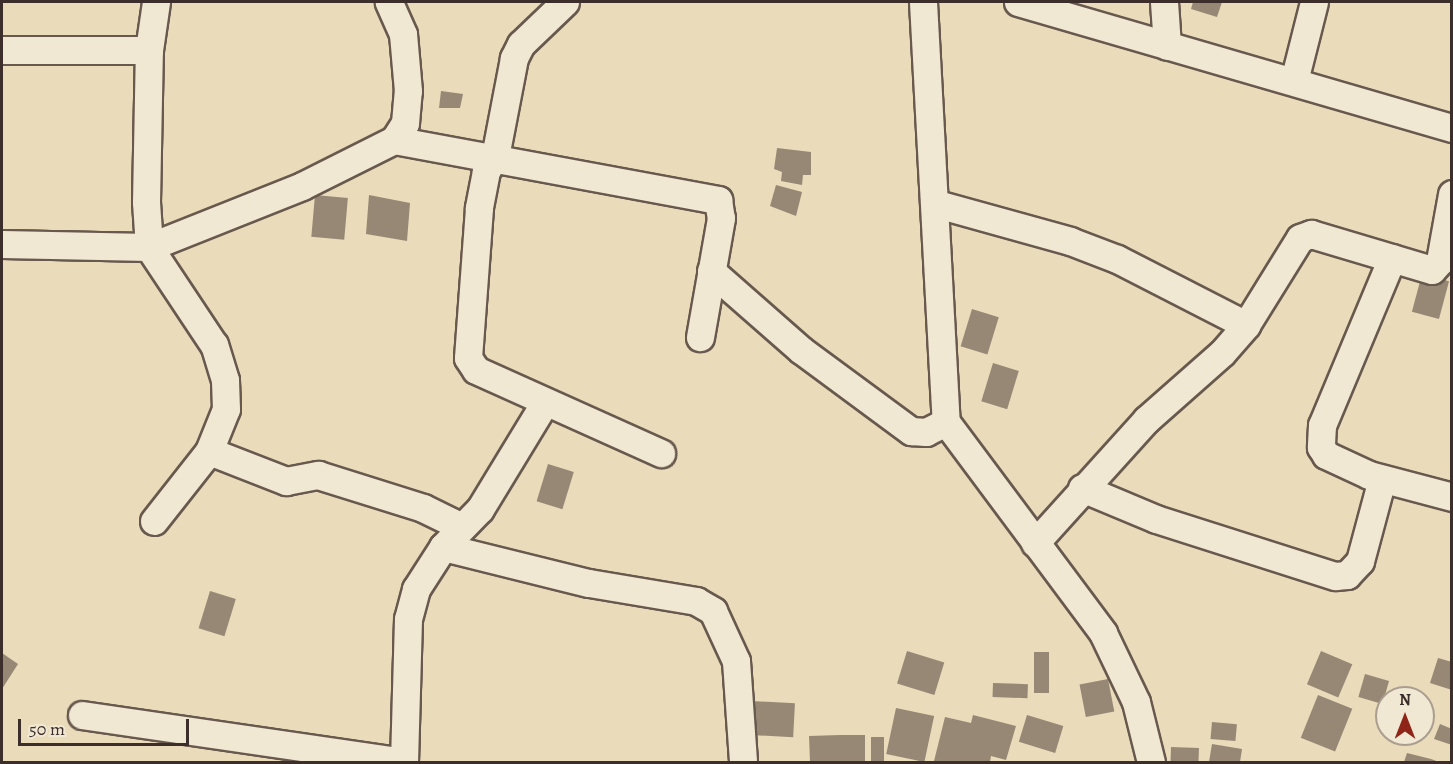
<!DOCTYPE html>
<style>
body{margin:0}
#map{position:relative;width:1453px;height:764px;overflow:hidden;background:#eadbbb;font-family:Alegreya,serif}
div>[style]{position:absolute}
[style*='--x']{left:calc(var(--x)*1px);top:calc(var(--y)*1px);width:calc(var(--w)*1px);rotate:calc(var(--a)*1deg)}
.building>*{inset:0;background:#968875;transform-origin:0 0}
.roads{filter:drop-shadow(2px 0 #68594e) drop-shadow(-2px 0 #68594e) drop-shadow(0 2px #68594e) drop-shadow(0 -2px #68594e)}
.minor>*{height:27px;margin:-13.5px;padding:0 13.5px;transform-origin:13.5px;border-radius:13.5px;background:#f1e8d3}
span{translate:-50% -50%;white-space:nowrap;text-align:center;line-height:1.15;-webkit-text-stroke:5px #f1e8d3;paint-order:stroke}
.frame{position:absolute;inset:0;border:3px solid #3c2e2a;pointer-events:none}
.north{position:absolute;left:1375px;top:686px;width:60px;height:60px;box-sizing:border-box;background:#f1e8d3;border:2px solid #a99e8f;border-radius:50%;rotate:0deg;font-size:16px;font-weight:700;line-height:24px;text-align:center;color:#3c2e2a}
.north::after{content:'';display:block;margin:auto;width:21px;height:27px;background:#8f2418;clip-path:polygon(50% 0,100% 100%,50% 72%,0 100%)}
.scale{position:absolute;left:18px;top:719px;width:171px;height:27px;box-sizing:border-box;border:3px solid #3c2e2a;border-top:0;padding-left:8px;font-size:18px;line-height:21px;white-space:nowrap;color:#3c2e2a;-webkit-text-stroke:4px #f1e8d3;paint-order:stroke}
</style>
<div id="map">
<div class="building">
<div style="clip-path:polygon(1193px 2px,1222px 2px,1217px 17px,1191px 9px)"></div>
<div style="clip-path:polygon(441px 91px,463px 94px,460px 108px,439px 108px)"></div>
<div style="clip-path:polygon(777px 148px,811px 152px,811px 175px,803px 175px,802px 185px,781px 181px,782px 172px,774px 169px)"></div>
<div style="clip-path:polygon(776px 185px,802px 192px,796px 216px,770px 206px)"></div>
<div style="left:315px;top:195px;width:33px;height:42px;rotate:5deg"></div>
<div style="clip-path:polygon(369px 195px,410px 203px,407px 241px,366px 234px)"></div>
<div style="left:1422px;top:274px;width:28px;height:39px;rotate:15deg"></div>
<div style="left:972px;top:309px;width:28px;height:39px;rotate:17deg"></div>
<div style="left:993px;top:363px;width:27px;height:40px;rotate:17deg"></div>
<div style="left:548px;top:464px;width:27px;height:39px;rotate:17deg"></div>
<div style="left:210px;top:591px;width:27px;height:39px;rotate:17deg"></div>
<div style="left:907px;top:651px;width:39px;height:34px;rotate:17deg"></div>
<div style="left:1321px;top:651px;width:34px;height:36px;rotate:23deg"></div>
<div style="left:1034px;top:652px;width:15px;height:41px"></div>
<div style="clip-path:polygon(2px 653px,18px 664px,2px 689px)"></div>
<div style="clip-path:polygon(1438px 658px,1452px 662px,1452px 690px,1430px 683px)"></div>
<div style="left:1365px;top:674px;width:25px;height:24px;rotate:16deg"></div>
<div style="left:1108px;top:679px;width:33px;height:29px;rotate:79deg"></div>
<div style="left:993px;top:683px;width:35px;height:14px;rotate:2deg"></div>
<div style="left:1318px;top:695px;width:37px;height:46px;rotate:22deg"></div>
<div style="left:752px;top:701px;width:43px;height:34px;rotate:3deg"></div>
<div style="left:896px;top:708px;width:39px;height:47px;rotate:12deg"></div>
<div style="clip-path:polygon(973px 715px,1016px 726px,1006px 760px,991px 756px,990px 762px,934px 761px,945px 717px,971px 723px)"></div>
<div style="left:1027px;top:715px;width:38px;height:28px;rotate:17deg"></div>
<div style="left:1212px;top:722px;width:25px;height:17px;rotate:5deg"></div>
<div style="clip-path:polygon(1440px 724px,1452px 729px,1452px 745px,1434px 739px)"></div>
<div style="clip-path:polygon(840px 735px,865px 735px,865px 762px,810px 762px,809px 736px)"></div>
<div style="left:871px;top:737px;width:13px;height:25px"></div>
<div style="clip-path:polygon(1212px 744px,1242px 749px,1240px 762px,1209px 762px)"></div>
<div style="left:1171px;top:747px;width:28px;height:15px;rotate:2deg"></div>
<div style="clip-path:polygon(1407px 753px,1431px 759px,1439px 762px,1404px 762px)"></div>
</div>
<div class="roads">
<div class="minor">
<div style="--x:565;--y:2;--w:61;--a:136.3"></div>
<div style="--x:521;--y:44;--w:16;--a:117"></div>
<div style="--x:514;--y:58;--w:101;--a:100.9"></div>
<div style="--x:495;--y:157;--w:17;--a:123"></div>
<div style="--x:486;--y:171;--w:38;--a:101"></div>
<div style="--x:479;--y:208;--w:150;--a:94.2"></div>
<div style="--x:468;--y:358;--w:14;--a:56"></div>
<div style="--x:476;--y:370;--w:203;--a:24.2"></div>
<div style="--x:923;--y:2;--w:421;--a:86.9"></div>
<div style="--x:946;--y:422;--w:263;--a:53.3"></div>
<div style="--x:1103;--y:633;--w:76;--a:64.4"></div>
<div style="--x:1136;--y:702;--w:62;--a:76"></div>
<div style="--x:1018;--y:2;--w:452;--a:16.2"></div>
<div style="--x:1164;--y:2;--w:44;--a:86.1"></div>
<div style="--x:2;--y:50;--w:147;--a:0"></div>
<div style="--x:1294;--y:81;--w:81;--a:-75.8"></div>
<div style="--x:394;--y:140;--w:330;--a:10.5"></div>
<div style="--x:718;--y:200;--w:18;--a:81"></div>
<div style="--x:721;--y:218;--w:121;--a:100"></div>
<div style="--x:937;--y:204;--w:138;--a:15.5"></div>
<div style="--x:1070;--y:241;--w:50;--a:21"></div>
<div style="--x:1117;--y:259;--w:145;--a:27.1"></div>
<div style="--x:2;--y:244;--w:147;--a:1.2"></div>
<div style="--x:149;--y:247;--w:165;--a:-21.7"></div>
<div style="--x:302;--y:186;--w:103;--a:-26.6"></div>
<div style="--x:394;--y:140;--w:20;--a:-57"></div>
<div style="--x:405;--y:123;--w:32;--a:-85"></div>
<div style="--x:408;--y:91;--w:57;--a:-95"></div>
<div style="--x:403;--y:34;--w:35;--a:-114"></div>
<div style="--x:1392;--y:258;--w:181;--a:112.7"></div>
<div style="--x:1322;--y:425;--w:22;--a:93"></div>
<div style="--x:1321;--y:447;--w:9;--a:58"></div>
<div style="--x:1326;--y:455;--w:47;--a:24.9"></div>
<div style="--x:1369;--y:475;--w:86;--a:14.8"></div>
<div style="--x:711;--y:271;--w:120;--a:41.3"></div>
<div style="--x:801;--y:350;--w:137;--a:36.4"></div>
<div style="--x:911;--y:431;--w:15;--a:4"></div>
<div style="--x:926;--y:432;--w:22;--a:-27"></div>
<div style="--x:209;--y:451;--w:83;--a:21.3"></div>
<div style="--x:286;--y:481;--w:33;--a:-11"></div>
<div style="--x:318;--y:475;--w:110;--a:17.4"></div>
<div style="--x:423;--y:508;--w:43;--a:26"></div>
<div style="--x:1082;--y:488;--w:80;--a:22.7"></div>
<div style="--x:1156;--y:519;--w:188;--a:17.7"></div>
<div style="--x:1335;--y:576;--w:12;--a:-5"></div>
<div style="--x:1347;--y:575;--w:19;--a:-47"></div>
<div style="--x:1360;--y:561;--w:85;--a:-75"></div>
<div style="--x:154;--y:521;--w:89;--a:-51.8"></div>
<div style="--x:209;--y:451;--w:45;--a:-68"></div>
<div style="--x:226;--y:409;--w:29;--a:-92"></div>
<div style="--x:225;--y:380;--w:37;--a:-107"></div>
<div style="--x:214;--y:345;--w:118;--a:-123.6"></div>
<div style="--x:149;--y:247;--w:45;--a:-93.8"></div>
<div style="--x:146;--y:202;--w:152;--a:-88.9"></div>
<div style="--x:149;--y:50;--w:49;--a:-81.7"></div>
<div style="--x:1035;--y:543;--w:166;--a:-47.9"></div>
<div style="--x:1146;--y:420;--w:101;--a:-41.4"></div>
<div style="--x:1222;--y:353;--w:37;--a:-49"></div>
<div style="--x:1246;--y:325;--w:102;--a:-58.2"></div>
<div style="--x:1300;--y:238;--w:12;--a:-20"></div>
<div style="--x:1311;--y:234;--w:126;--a:16.6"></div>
<div style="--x:1432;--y:270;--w:12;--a:-48"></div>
<div style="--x:1440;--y:261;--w:68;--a:-79.8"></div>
<div style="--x:443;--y:547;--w:150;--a:13.9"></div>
<div style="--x:589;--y:583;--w:109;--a:9.5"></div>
<div style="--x:696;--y:601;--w:20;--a:30"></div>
<div style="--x:713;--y:611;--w:55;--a:65.3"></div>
<div style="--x:736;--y:661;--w:101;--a:86"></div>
<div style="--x:82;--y:715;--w:325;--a:8.3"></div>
<div style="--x:404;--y:762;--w:143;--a:-88.4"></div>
<div style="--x:408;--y:619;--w:31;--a:-75"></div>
<div style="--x:416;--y:589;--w:50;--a:-57.3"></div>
<div style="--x:443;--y:547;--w:53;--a:-45.8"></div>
<div style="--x:480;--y:509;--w:125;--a:-58.7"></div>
</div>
</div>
<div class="frame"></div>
<div class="north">N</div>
<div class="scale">50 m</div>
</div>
